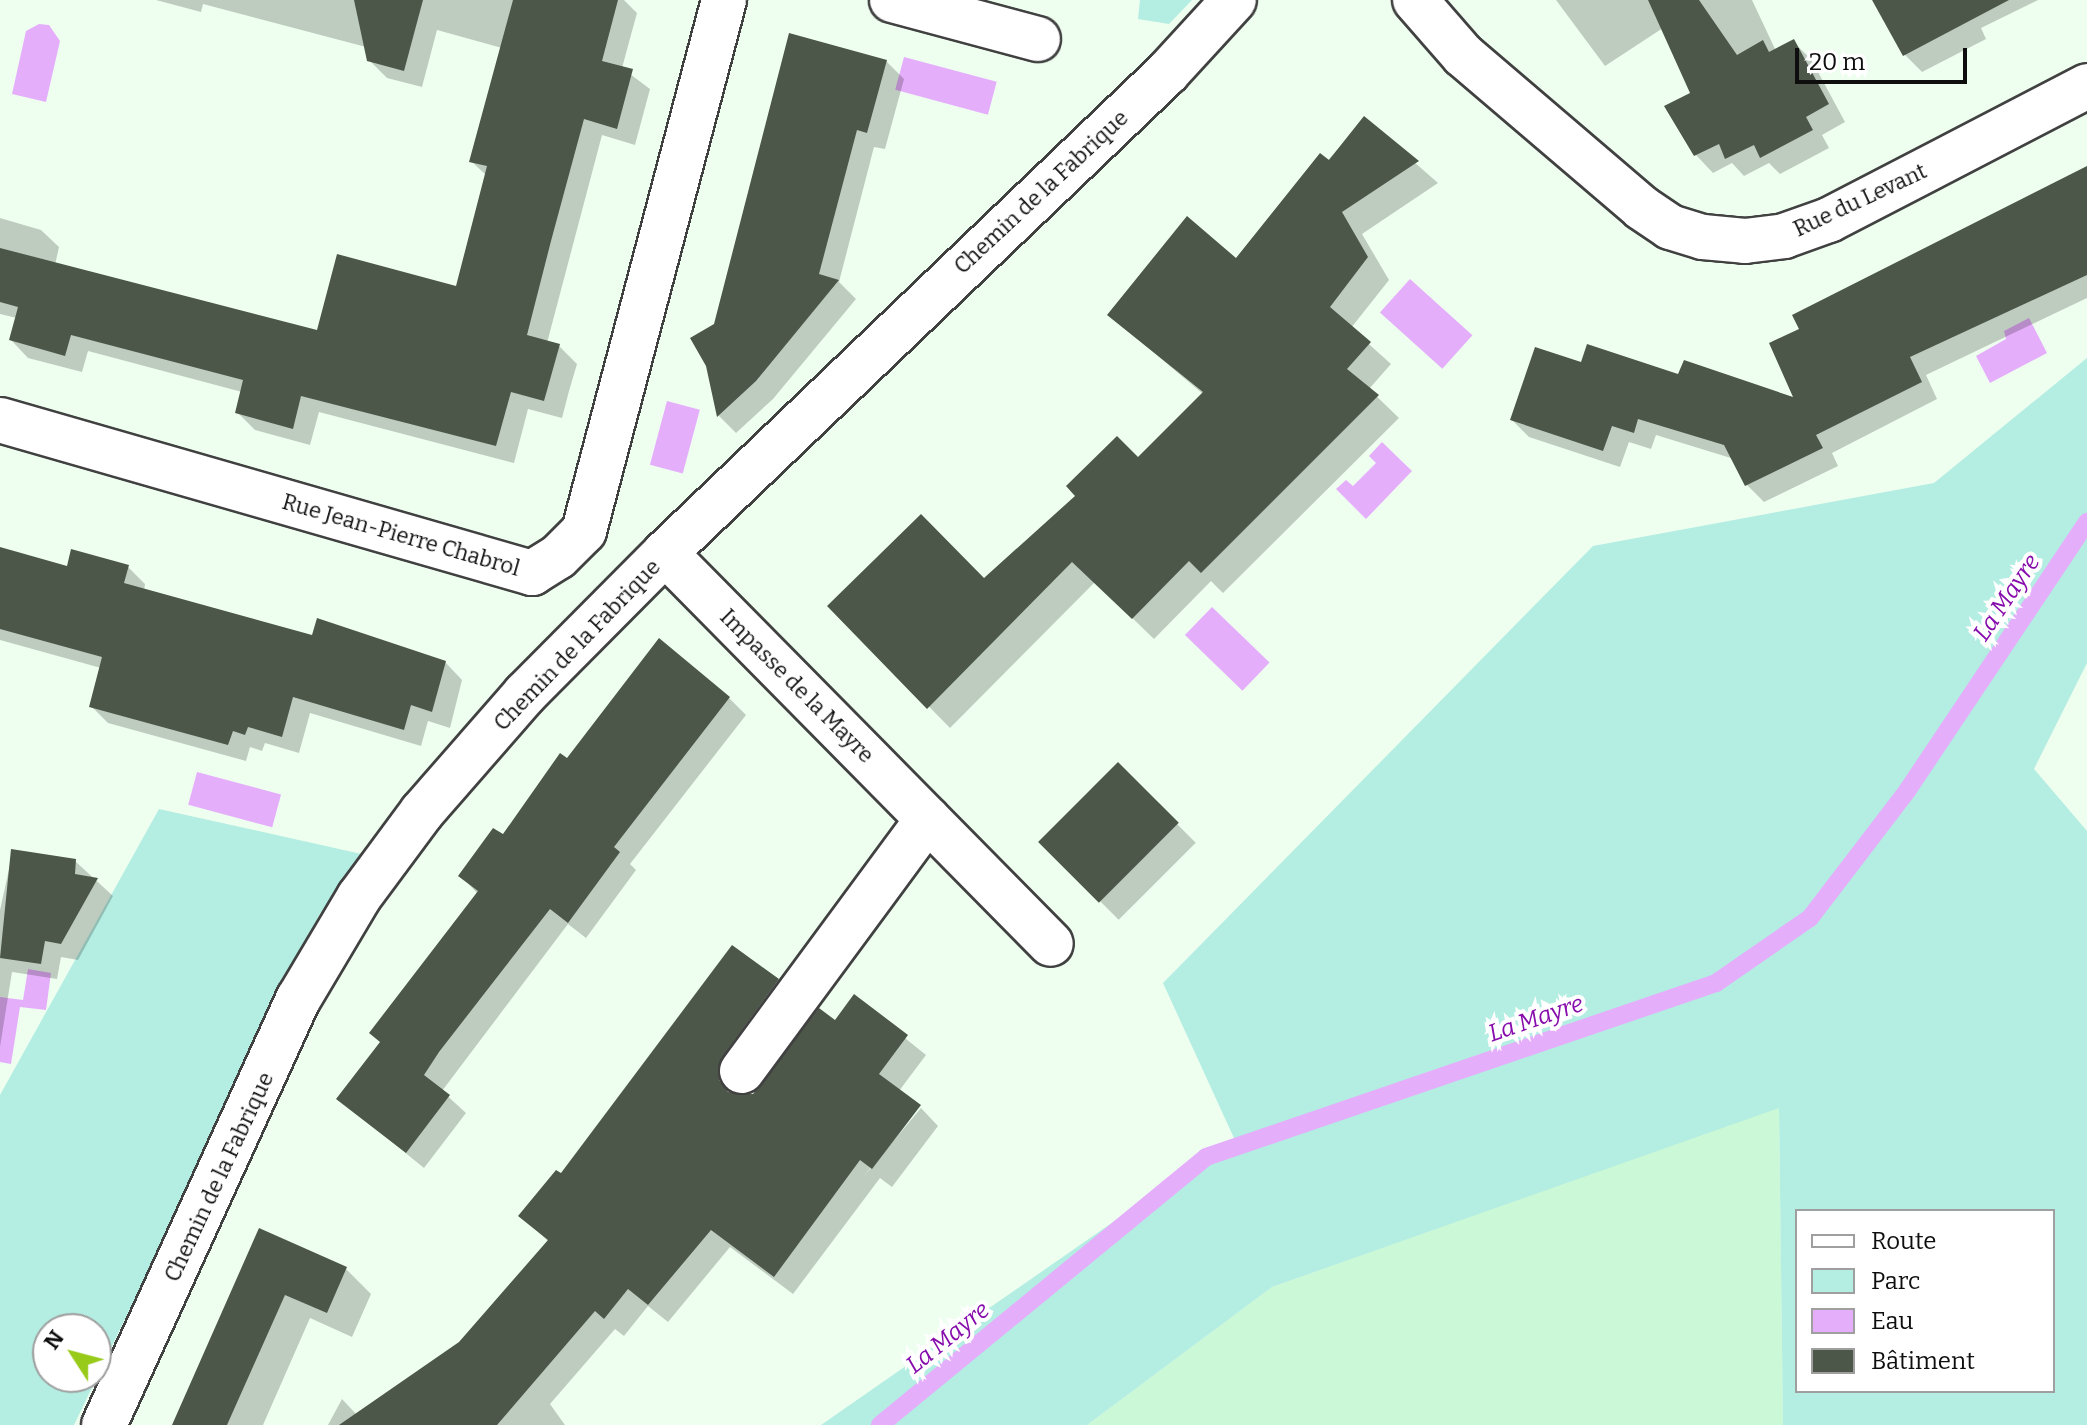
<!DOCTYPE html>
<meta charset="utf-8">
<style>
body{margin:0}
#map{position:relative;width:2087px;height:1425px;overflow:hidden;background:#eefff0;font-family:Bitter,serif}
div>[style]{position:absolute}
[style*='--x']{left:calc(var(--x)*1px);top:calc(var(--y)*1px);width:calc(var(--w)*1px);rotate:calc(var(--a)*1deg)}
.farmland>*{inset:0;background:#cbf8d6}
.green>*{inset:0;background:#b4ede2}
.water>*{inset:0;background:#e5aefb;transform-origin:0 0}
.shadow>*{inset:0;background:#0003;transform-origin:0 0}
.stream>*{height:18px;margin:-9px;padding:0 9px;transform-origin:9px;border-radius:9px;background:#e5aefb}
.building>*{inset:0;background:#4d5749;transform-origin:0 0}
.roads{filter:drop-shadow(2px 0 #414141) drop-shadow(-2px 0 #414141) drop-shadow(0 2px #414141) drop-shadow(0 -2px #414141)}
.minor>*{height:44px;margin:-22px;padding:0 22px;transform-origin:22px;border-radius:22px;background:#fff}
span{translate:-50% -50%;white-space:nowrap;text-align:center;line-height:1.15;-webkit-text-stroke:8px #fff;paint-order:stroke}
.street-label{font-size:22px;color:#0e0e0e}
.water-label{font-size:24px;color:#860cab;font-style:italic}
.legend{position:absolute;left:1795px;top:1209px;width:260px;height:184px;box-sizing:border-box;background:#fff;border:2px solid #9f9f9f;margin:0;padding:10px 14px;list-style:none;font-size:24px;color:#0e0e0e}
.legend li{display:flex;align-items:center;gap:16px;height:40px}
.legend b{width:40px;border:2px solid #9f9f9f}
.north{position:absolute;left:32px;top:1313px;width:80px;height:80px;box-sizing:border-box;background:#fff;border:2px solid #9f9f9f;border-radius:50%;rotate:306deg;font-size:22px;font-weight:700;line-height:32px;text-align:center;color:#0e0e0e}
.north::after{content:'';display:block;margin:auto;width:28px;height:36px;background:#98ca19;clip-path:polygon(50% 0,100% 100%,50% 72%,0 100%)}
.scale{position:absolute;left:1795px;top:48px;width:172px;height:36px;box-sizing:border-box;border:4px solid #0e0e0e;border-top:0;padding-left:10px;font-size:24px;line-height:28px;white-space:nowrap;color:#0e0e0e;-webkit-text-stroke:6px #fff;paint-order:stroke}
</style>
<div id="map">
<div class="farmland">
<div style="clip-path:polygon(1779px 1107px,1783px 1425px,1087px 1425px,1272px 1287px)"></div>
</div>
<div class="green">
<div style="clip-path:polygon(1140px 0,1192px 0,1169px 24px,1138px 19px)"></div>
<div style="clip-path:polygon(evenodd,2087px 358px,2087px 663px,2034px 769px,2087px 831px,2087px 1425px,1783px 1425px,1779px 1108px,1272px 1287px,1087px 1425px,821px 1425px,1234px 1138px,1163px 983px,1593px 546px,1934px 483px,2087px 358px,2053px 1211px,2053px 1391px,1797px 1391px,1797px 1211px,2053px 1211px)"></div>
<div style="clip-path:polygon(evenodd,159px 809px,366px 855px,319px 915px,74px 1425px,0 1425px,0 1095px,159px 809px,48px 1329px,96px 1329px,96px 1377px,48px 1377px,48px 1329px)"></div>
</div>
<div class="water">
<div style="clip-path:polygon(39px 24px,49px 25px,60px 41px,46px 102px,12px 94px,26px 31px)"></div>
<div style="left:904px;top:57px;width:96px;height:34px;rotate:15deg"></div>
<div style="left:1410px;top:279px;width:84px;height:45px;rotate:42deg"></div>
<div style="clip-path:polygon(2029px 318px,2047px 353px,1990px 383px,1976px 356px,2006px 339px,2004px 331px)"></div>
<div style="left:667px;top:401px;width:34px;height:66px;rotate:15deg"></div>
<div style="clip-path:polygon(1382px 442px,1412px 471px,1366px 519px,1336px 489px,1346px 480px,1353px 486px,1376px 463px,1369px 456px)"></div>
<div style="left:1212px;top:607px;width:80px;height:39px;rotate:44deg"></div>
<div style="left:197px;top:772px;width:87px;height:34px;rotate:15deg"></div>
<div style="clip-path:polygon(28px 969px,51px 973px,46px 1010px,20px 1007px,11px 1064px,0 1062px,0 997px,23px 1000px)"></div>
</div>
<div class="shadow">
<div style="clip-path:polygon(156px 0,624px 0,637px 13px,622px 68px,650px 89px,635px 145px,602px 135px,547px 343px,559px 346px,577px 364px,569px 391px,562px 418px,528px 409px,514px 463px,319px 412px,310px 445px,255px 430px,237px 412px,242px 392px,88px 351px,82px 372px,28px 358px,11px 340px,17px 318px,0 314px,0 218px,41px 230px,59px 247px,55px 265px,319px 332px,457px 288px,487px 176px,471px 161px,502px 48px,437px 30px,422px 87px,387px 78px,369px 60px,366px 47px,203px 4px,201px 12px)"></div>
<div style="clip-path:polygon(1556px 0,1752px 0,1776px 51px,1793px 42px,1811px 59px,1845px 122px,1822px 135px,1829px 148px,1780px 174px,1769px 163px,1744px 176px,1732px 163px,1713px 173px,1696px 155px,1667px 107px,1692px 94px,1663px 28px,1605px 66px)"></div>
<div style="clip-path:polygon(1875px 0,2038px 0,1981px 28px,1986px 39px,1922px 72px,1905px 55px)"></div>
<div style="clip-path:polygon(886px 61px,904px 79px,885px 149px,874px 147px,839px 282px,856px 299px,773px 399px,736px 433px,719px 416px,708px 365px,716px 325px)"></div>
<div style="clip-path:polygon(1365px 119px,1438px 183px,1362px 234px,1389px 280px,1351px 328px,1391px 364px,1369px 389px,1399px 418px,1223px 593px,1211px 581px,1154px 639px,1095px 582px,950px 728px,830px 606px,984px 581px,1138px 459px,1203px 394px,1109px 315px,1237px 261px)"></div>
<div style="clip-path:polygon(2087px 168px,2087px 298px,1926px 375px,1937px 399px,1832px 453px,1838px 466px,1764px 502px,1747px 485px,1734px 459px,1656px 435px,1651px 449px,1629px 442px,1620px 467px,1529px 437px,1512px 420px,1582px 365px,1679px 377px,1797px 400px,1802px 330px)"></div>
<div style="clip-path:polygon(0 559px,68px 569px,128px 567px,145px 584px,144px 591px,313px 638px,445px 662px,462px 680px,450px 728px,428px 721px,421px 746px,310px 713px,299px 753px,265px 743px,262px 751px,250px 747px,246px 761px,108px 723px,91px 706px,101px 668px,0 640px)"></div>
<div style="clip-path:polygon(729px 698px,746px 715px,630px 864px,636px 870px,586px 938px,568px 924px,442px 1091px,466px 1113px,424px 1168px,339px 1099px,382px 1043px,478px 894px,461px 876px,503px 837px,567px 761px)"></div>
<div style="left:1118px;top:765px;width:110px;height:109px;rotate:45deg"></div>
<div style="clip-path:polygon(13px 851px,75px 861px,113px 896px,78px 960px,61px 957px,57px 979px,12px 972px,0 1047px,0 910px)"></div>
<div style="clip-path:polygon(778px 981px,796px 999px,740px 1076px,738px 1094px,754px 1096px,835px 1023px,854px 997px,926px 1055px,899px 1091px,918px 1106px,864px 1176px,921px 1108px,938px 1126px,892px 1187px,880px 1178px,793px 1294px,730px 1247px,668px 1322px,648px 1306px,624px 1336px,615px 1329px,550px 1404px,565px 1425px,328px 1425px,342px 1399px,357px 1415px,461px 1343px,549px 1242px,521px 1216px)"></div>
<div style="clip-path:polygon(260px 1231px,346px 1269px,371px 1294px,352px 1337px,310px 1318px,263px 1425px,174px 1425px)"></div>
</div>
<div class="stream">
<div style="--x:880;--y:1425;--w:422;--a:-39.4"></div>
<div style="--x:1206;--y:1157;--w:539;--a:-18.84"></div>
<div style="--x:1716;--y:983;--w:114;--a:-34.7"></div>
<div style="--x:1810;--y:918;--w:160;--a:-52.6"></div>
<div style="--x:1907;--y:791;--w:324;--a:-56.2"></div>
</div>
<div class="building">
<div style="clip-path:polygon(354px 0,423px 0,404px 71px,367px 61px)"></div>
<div style="clip-path:polygon(513px 0,618px 0,602px 61px,633px 69px,617px 129px,584px 119px,551px 241px,527px 335px,560px 344px,544px 401px,511px 392px,496px 446px,301px 396px,293px 429px,235px 413px,243px 380px,71px 335px,65px 356px,9px 340px,18px 307px,0 302px,0 248px,317px 330px,337px 254px,456px 286px,487px 166px,469px 162px)"></div>
<div style="clip-path:polygon(1648px 0,1699px 0,1737px 55px,1763px 40px,1769px 52px,1794px 39px,1829px 104px,1806px 117px,1813px 130px,1760px 158px,1754px 145px,1725px 159px,1719px 144px,1694px 156px,1664px 106px,1690px 93px)"></div>
<div style="clip-path:polygon(1872px 0,2009px 0,1903px 56px)"></div>
<div style="clip-path:polygon(789px 33px,887px 60px,867px 133px,857px 130px,819px 274px,839px 280px,756px 381px,717px 417px,706px 366px,690px 338px,714px 324px)"></div>
<div style="clip-path:polygon(1364px 116px,1419px 161px,1342px 212px,1368px 257px,1330px 307px,1371px 342px,1347px 369px,1379px 395px,1201px 573px,1189px 561px,1132px 619px,1072px 562px,927px 709px,827px 606px,921px 514px,984px 578px,1075px 496px,1066px 486px,1117px 436px,1138px 457px,1203px 392px,1107px 315px,1187px 216px,1236px 258px,1320px 153px,1329px 160px)"></div>
<div style="clip-path:polygon(2087px 166px,2087px 275px,1910px 357px,1922px 382px,1816px 435px,1823px 448px,1745px 486px,1724px 445px,1638px 419px,1634px 433px,1612px 426px,1603px 451px,1510px 420px,1535px 347px,1581px 362px,1587px 344px,1678px 374px,1684px 360px,1793px 397px,1769px 343px,1799px 329px,1792px 315px)"></div>
<div style="clip-path:polygon(0 547px,67px 566px,71px 549px,129px 565px,124px 583px,312px 635px,317px 618px,446px 661px,432px 712px,411px 705px,404px 730px,293px 697px,282px 737px,248px 727px,245px 735px,233px 731px,228px 745px,89px 707px,102px 657px,0 629px)"></div>
<div style="clip-path:polygon(659px 638px,730px 697px,614px 847px,620px 852px,568px 923px,550px 909px,439px 1052px,424px 1075px,450px 1095px,406px 1153px,336px 1099px,380px 1042px,369px 1033px,478px 891px,458px 876px,493px 828px,503px 834px,560px 753px,567px 758px)"></div>
<div style="left:1118px;top:762px;width:86px;height:113px;rotate:45deg"></div>
<div style="clip-path:polygon(11px 849px,76px 859px,75px 874px,98px 878px,61px 944px,45px 941px,41px 964px,0 958px)"></div>
<div style="clip-path:polygon(732px 945px,779px 979px,722px 1057px,719px 1080px,728px 1092px,753px 1094px,819px 1008px,835px 1020px,854px 994px,908px 1035px,879px 1074px,921px 1105px,872px 1169px,860px 1160px,774px 1277px,711px 1230px,648px 1305px,628px 1289px,604px 1319px,595px 1311px,497px 1425px,339px 1425px,459px 1342px,548px 1240px,518px 1216px,556px 1170px,561px 1173px)"></div>
<div style="clip-path:polygon(259px 1228px,347px 1267px,327px 1313px,285px 1295px,227px 1425px,172px 1425px)"></div>
</div>
<div class="roads">
<div class="minor">
<div style="--x:892;--y:0;--w:151;--a:15"></div>
<div style="--x:1415;--y:0;--w:73;--a:48.9"></div>
<div style="--x:1463;--y:55;--w:235;--a:40.5"></div>
<div style="--x:1642;--y:208;--w:34;--a:34"></div>
<div style="--x:1670;--y:227;--w:34;--a:17"></div>
<div style="--x:1703;--y:237;--w:42;--a:5.4"></div>
<div style="--x:1745;--y:241;--w:39;--a:-7"></div>
<div style="--x:1784;--y:236;--w:48;--a:-19.6"></div>
<div style="--x:1829;--y:220;--w:291;--a:-27.4"></div>
<div style="--x:0;--y:420;--w:554;--a:16.04"></div>
<div style="--x:532;--y:573;--w:31;--a:-32"></div>
<div style="--x:558;--y:557;--w:37;--a:-45"></div>
<div style="--x:584;--y:531;--w:549;--a:-75.23"></div>
<div style="--x:665;--y:553;--w:549;--a:45.37"></div>
<div style="--x:742;--y:1071;--w:313;--a:-53.6"></div>
<div style="--x:104;--y:1425;--w:469;--a:-65.5"></div>
<div style="--x:299;--y:998;--w:117;--a:-59.3"></div>
<div style="--x:359;--y:897;--w:106;--a:-53.5"></div>
<div style="--x:422;--y:812;--w:157;--a:-48.9"></div>
<div style="--x:525;--y:694;--w:199;--a:-45.2"></div>
<div style="--x:665;--y:553;--w:695;--a:-43.72"></div>
<div style="--x:1167;--y:73;--w:99;--a:-47.5"></div>
</div>
</div>
<div class="street-label">
<span style="left:1041px;top:192px;rotate:-43deg">Chemin de la Fabrique</span>
<span style="left:1860px;top:200px;rotate:-25deg">Rue du Levant</span>
<span style="left:401px;top:535px;rotate:16deg">Rue Jean-Pierre Chabrol</span>
<span style="left:577px;top:645px;rotate:-46deg">Chemin de la Fabrique</span>
<span style="left:797px;top:686px;rotate:45deg">Impasse de la Mayre</span>
<span style="left:219px;top:1177px;rotate:-65deg">Chemin de la Fabrique</span>
</div>
<div class="water-label">
<span style="left:2007px;top:598px;rotate:-56deg">La Mayre</span>
<span style="left:1536px;top:1019px;rotate:-19deg">La Mayre</span>
<span style="left:948px;top:1338px;rotate:-39deg">La Mayre</span>
</div>
<ul class="legend">
<li><b style="height:10px;background:#fff"></b>Route</li>
<li><b style="height:22px;background:#b4ede2"></b>Parc</li>
<li><b style="height:22px;background:#e5aefb"></b>Eau</li>
<li><b style="height:22px;background:#4d5749"></b>Bâtiment</li>
</ul>
<div class="north">N</div>
<div class="scale">20 m</div>
</div>
